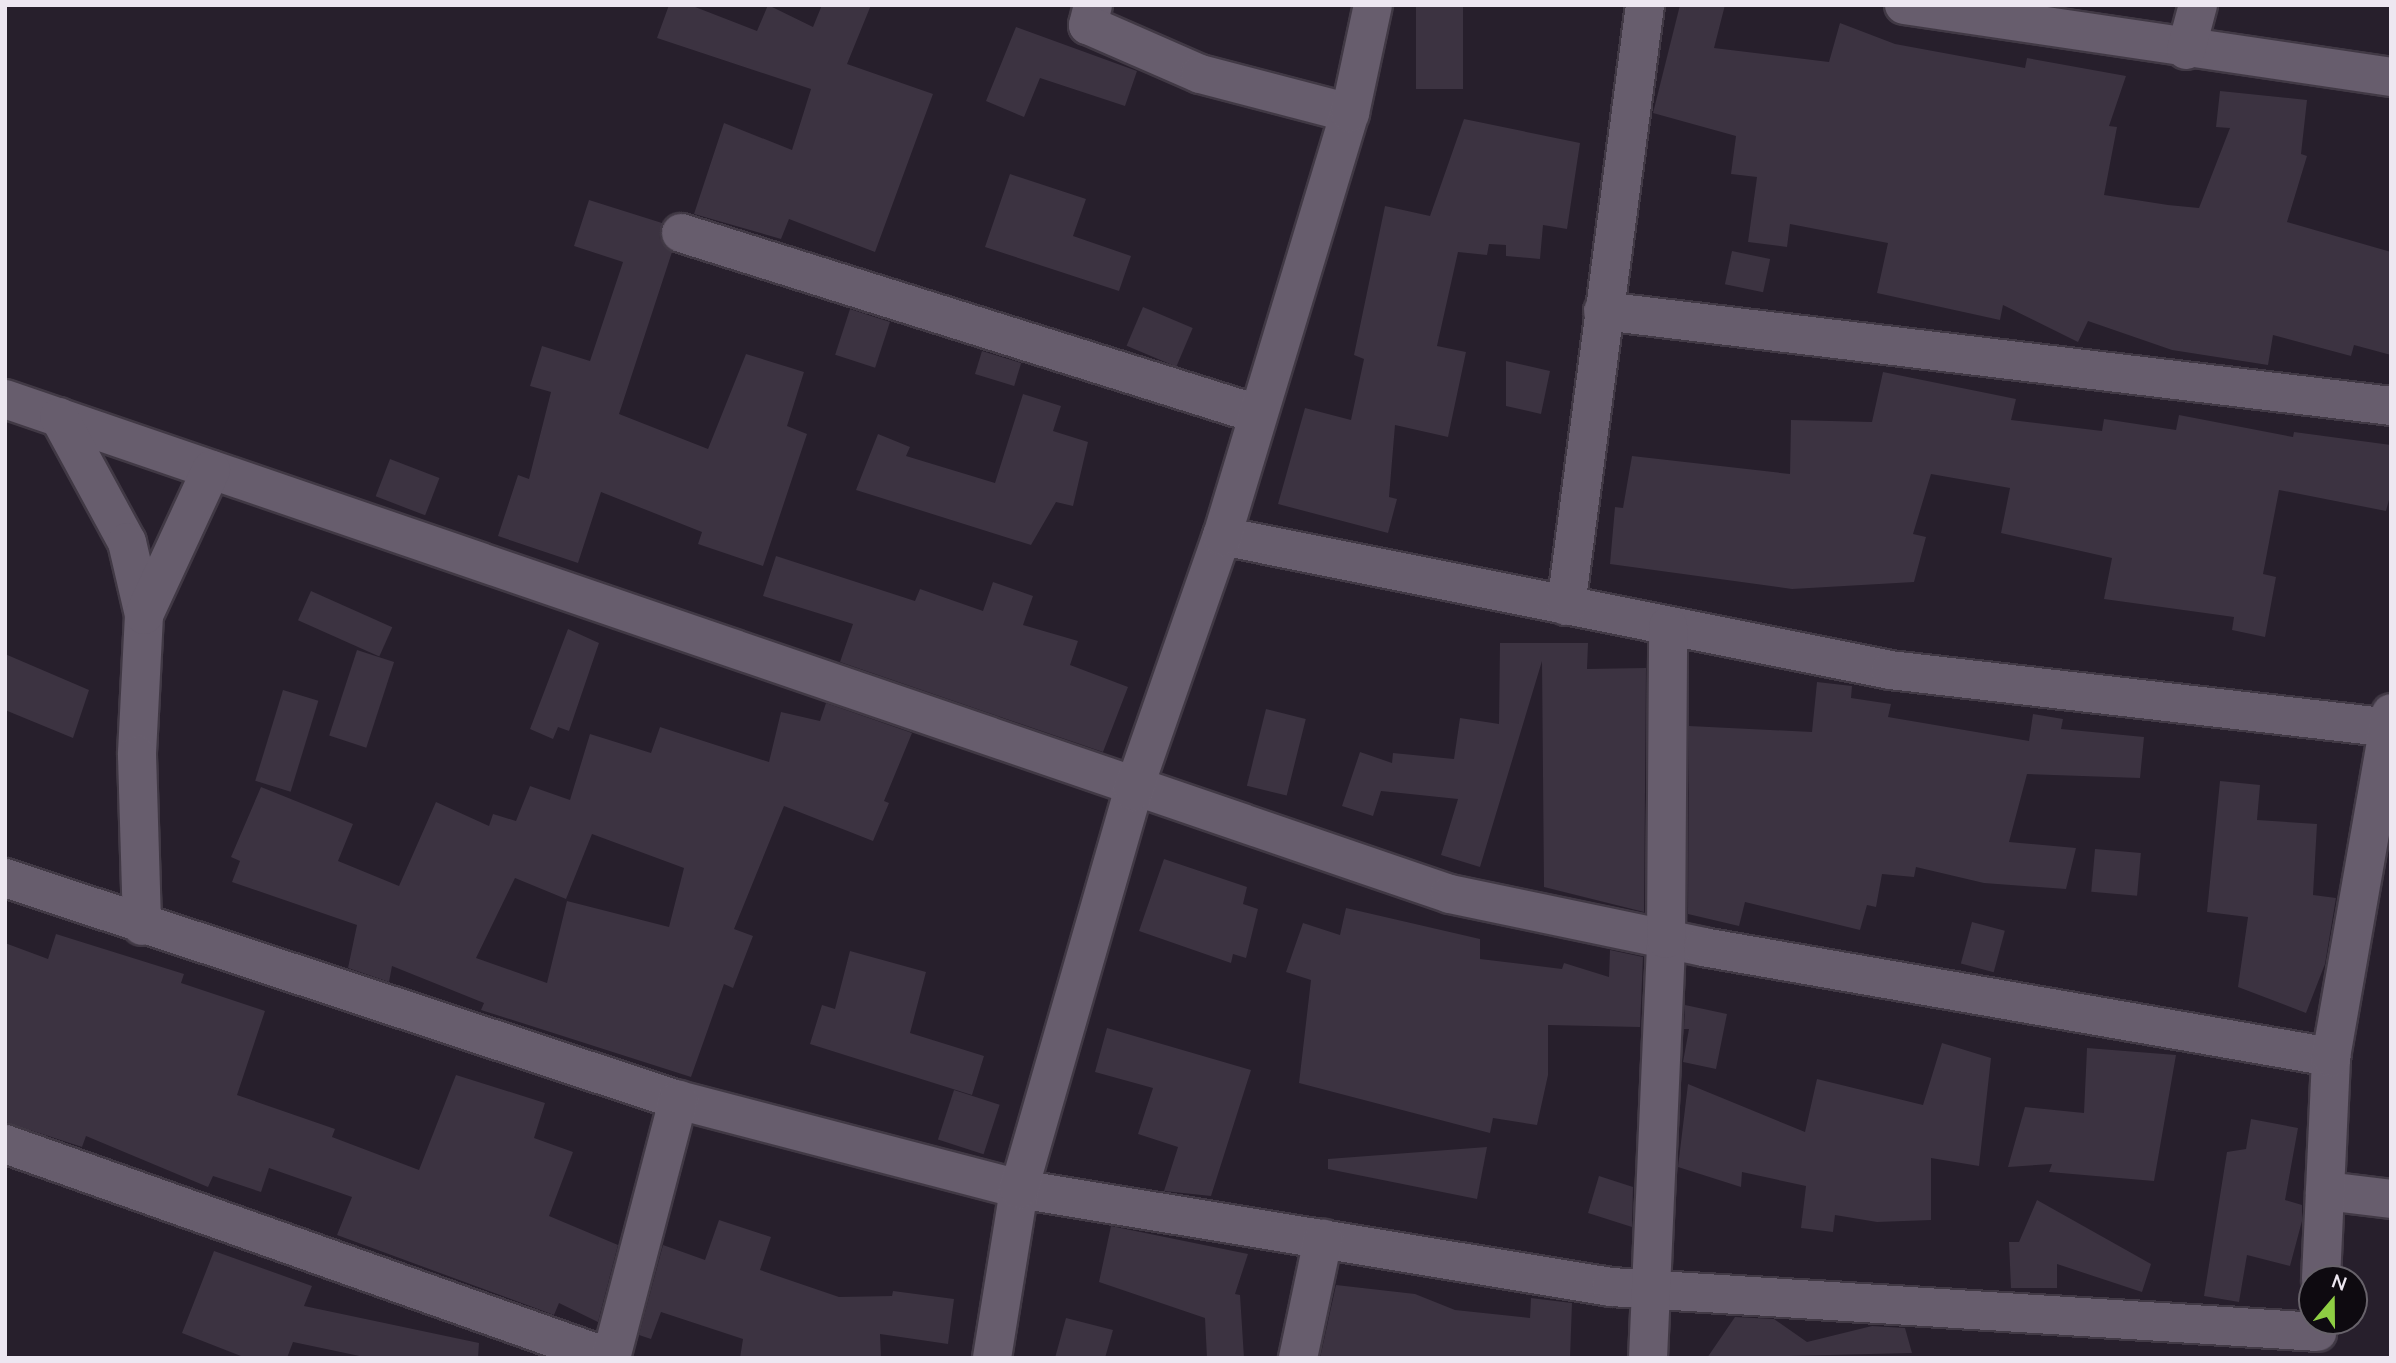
<!DOCTYPE html>
<style>
body{margin:0}
#map{position:relative;width:2396px;height:1363px;overflow:hidden;background:#271f2c;font-family:Mulish,sans-serif}
div>[style]{position:absolute}
[style*='--x']{left:calc(var(--x)*1px);top:calc(var(--y)*1px);width:calc(var(--w)*1px);rotate:calc(var(--a)*1deg)}
.building>*{inset:0;background:#3c3341;transform-origin:0 0}
.roads{filter:drop-shadow(2px 0 #413945) drop-shadow(-2px 0 #413945) drop-shadow(0 2px #413945) drop-shadow(0 -2px #413945)}
.minor>*{height:38px;margin:-19px;padding:0 19px;transform-origin:19px;border-radius:19px;background:#675d6d}
span{translate:-50% -50%;white-space:nowrap;text-align:center;line-height:1.15;-webkit-text-stroke:7px #0e0a10;paint-order:stroke}
.frame{position:absolute;inset:0;border:7px solid #ede7f1;pointer-events:none}
.north{position:absolute;left:2298px;top:1265px;width:70px;height:70px;box-sizing:border-box;background:#0e0a10;border:2px solid #67626a;border-radius:50%;rotate:20deg;font-size:19px;font-weight:700;line-height:28px;text-align:center;color:#ede7f1}
.north::after{content:'';display:block;margin:auto;width:24px;height:32px;background:#8ece43;clip-path:polygon(50% 0,100% 100%,50% 72%,0 100%)}
</style>
<div id="map">
<div class="building">
<div style="clip-path:polygon(669px 5px,690px 5px,757px 31px,768px 5px,813px 27px,822px 5px,871px 5px,847px 64px,933px 94px,875px 252px,789px 219px,781px 239px,694px 214px,724px 123px,792px 150px,811px 89px,657px 38px)"></div>
<div style="left:1416px;top:5px;width:47px;height:84px"></div>
<div style="clip-path:polygon(1680px 5px,1725px 5px,1714px 48px,1829px 62px,1840px 23px,1895px 44px,2025px 68px,2027px 58px,2126px 76px,2109px 126px,2117px 127px,2104px 195px,2168px 205px,2199px 208px,2230px 128px,2216px 127px,2220px 91px,2307px 100px,2301px 154px,2307px 156px,2287px 222px,2391px 252px,2391px 355px,2354px 345px,2351px 356px,2273px 335px,2268px 365px,2172px 350px,2088px 321px,2078px 342px,2003px 305px,2000px 320px,1877px 293px,1888px 243px,1790px 224px,1787px 247px,1748px 242px,1757px 177px,1731px 174px,1736px 136px,1653px 113px)"></div>
<div style="clip-path:polygon(1016px 27px,1137px 71px,1125px 106px,1040px 78px,1024px 117px,986px 101px)"></div>
<div style="clip-path:polygon(1464px 119px,1580px 143px,1567px 229px,1543px 225px,1540px 259px,1506px 256px,1506px 245px,1489px 244px,1487px 255px,1458px 252px,1437px 346px,1466px 352px,1448px 437px,1395px 425px,1389px 497px,1397px 499px,1388px 533px,1278px 504px,1305px 408px,1351px 420px,1364px 359px,1354px 355px,1385px 206px,1430px 216px)"></div>
<div style="clip-path:polygon(1010px 174px,1086px 199px,1073px 236px,1131px 256px,1119px 291px,985px 247px)"></div>
<div style="clip-path:polygon(589px 200px,662px 223px,660px 238px,672px 252px,619px 414px,708px 449px,746px 354px,804px 372px,787px 426px,807px 434px,763px 566px,698px 544px,702px 532px,601px 492px,578px 563px,498px 536px,518px 475px,529px 479px,551px 392px,530px 386px,542px 346px,590px 361px,623px 262px,574px 246px)"></div>
<div style="left:1732px;top:251px;width:39px;height:34px;rotate:12deg"></div>
<div style="left:1143px;top:307px;width:54px;height:42px;rotate:23deg"></div>
<div style="left:850px;top:309px;width:42px;height:48px;rotate:18deg"></div>
<div style="left:982px;top:351px;width:41px;height:24px;rotate:17deg"></div>
<div style="clip-path:polygon(1506px 361px,1550px 371px,1541px 414px,1506px 406px)"></div>
<div style="clip-path:polygon(1883px 372px,2016px 399px,2011px 420px,2102px 431px,2104px 419px,2176px 430px,2179px 415px,2293px 437px,2294px 432px,2391px 445px,2391px 492px,2386px 511px,2279px 490px,2263px 574px,2276px 577px,2265px 637px,2232px 630px,2234px 617px,2104px 599px,2112px 558px,2001px 533px,2010px 488px,1931px 474px,1913px 534px,1926px 537px,1914px 582px,1792px 589px,1610px 564px,1615px 507px,1623px 508px,1632px 456px,1790px 474px,1791px 420px,1872px 422px)"></div>
<div style="clip-path:polygon(1023px 394px,1061px 406px,1053px 431px,1088px 442px,1073px 506px,1056px 502px,1031px 545px,856px 490px,878px 434px,910px 447px,906px 456px,995px 483px)"></div>
<div style="left:390px;top:459px;width:53px;height:40px;rotate:21deg"></div>
<div style="clip-path:polygon(776px 556px,915px 601px,920px 589px,983px 611px,993px 582px,1033px 596px,1023px 625px,1078px 641px,1070px 665px,1128px 687px,1103px 752px,840px 662px,853px 624px,763px 596px)"></div>
<div style="left:311px;top:591px;width:89px;height:32px;rotate:24deg"></div>
<div style="clip-path:polygon(568px 629px,599px 643px,569px 731px,558px 727px,553px 739px,530px 729px)"></div>
<div style="clip-path:polygon(1500px 643px,1588px 643px,1587px 669px,1646px 668px,1644px 912px,1544px 887px,1542px 661px,1480px 867px,1441px 855px,1458px 799px,1381px 791px,1373px 816px,1342px 806px,1360px 752px,1392px 763px,1393px 753px,1454px 759px,1460px 718px,1499px 724px)"></div>
<div style="left:357px;top:650px;width:39px;height:90px;rotate:18deg"></div>
<div style="clip-path:polygon(5px 654px,89px 690px,73px 738px,5px 710px)"></div>
<div style="clip-path:polygon(1817px 682px,1852px 686px,1851px 698px,1891px 704px,1888px 717px,2029px 741px,2033px 714px,2063px 719px,2061px 729px,2144px 737px,2140px 778px,2027px 774px,2009px 842px,2076px 848px,2066px 889px,1984px 883px,1916px 867px,1914px 877px,1882px 874px,1876px 907px,1867px 905px,1860px 930px,1745px 902px,1739px 926px,1688px 914px,1689px 726px,1812px 732px)"></div>
<div style="left:283px;top:690px;width:37px;height:95px;rotate:17deg"></div>
<div style="clip-path:polygon(evenodd,826px 703px,912px 733px,884px 801px,889px 803px,873px 841px,784px 806px,734px 929px,753px 936px,733px 988px,724px 984px,691px 1077px,481px 1010px,484px 1003px,392px 966px,389px 982px,348px 968px,357px 925px,232px 882px,240px 861px,231px 857px,261px 787px,353px 824px,338px 861px,399px 886px,436px 802px,489px 826px,493px 814px,516px 821px,530px 786px,570px 800px,590px 734px,651px 753px,660px 727px,769px 762px,781px 712px,820px 721px,826px 703px,592px 834px,684px 868px,669px 927px,567px 901px,547px 983px,476px 958px,515px 878px,566px 899px,592px 834px)"></div>
<div style="left:1266px;top:709px;width:41px;height:79px;rotate:14deg"></div>
<div style="clip-path:polygon(2220px 781px,2260px 785px,2257px 820px,2317px 824px,2313px 895px,2336px 898px,2325px 964px,2306px 1013px,2238px 987px,2248px 917px,2207px 912px)"></div>
<div style="left:2095px;top:849px;width:46px;height:43px;rotate:5deg"></div>
<div style="clip-path:polygon(1164px 859px,1247px 887px,1243px 904px,1258px 909px,1246px 958px,1233px 954px,1231px 963px,1139px 931px)"></div>
<div style="clip-path:polygon(1346px 908px,1480px 939px,1480px 959px,1562px 969px,1564px 963px,1609px 977px,1610px 950px,1643px 957px,1640px 1027px,1548px 1025px,1548px 1075px,1537px 1125px,1493px 1118px,1490px 1133px,1299px 1083px,1311px 980px,1286px 972px,1303px 923px,1340px 935px)"></div>
<div style="left:1972px;top:922px;width:34px;height:43px;rotate:15deg"></div>
<div style="clip-path:polygon(56px 934px,184px 974px,181px 983px,265px 1011px,237px 1095px,335px 1129px,332px 1137px,419px 1170px,456px 1075px,545px 1103px,534px 1138px,573px 1152px,549px 1216px,618px 1245px,598px 1322px,559px 1303px,554px 1315px,337px 1235px,352px 1197px,269px 1168px,261px 1192px,213px 1176px,208px 1187px,86px 1136px,82px 1147px,5px 1122px,5px 943px,48px 959px)"></div>
<div style="clip-path:polygon(850px 951px,926px 972px,910px 1033px,984px 1056px,972px 1095px,810px 1044px,822px 1005px,835px 1009px)"></div>
<div style="clip-path:polygon(1685px 1005px,1727px 1014px,1716px 1069px,1683px 1062px,1689px 1029px,1684px 1029px)"></div>
<div style="clip-path:polygon(1107px 1028px,1251px 1070px,1211px 1196px,1164px 1191px,1178px 1147px,1138px 1134px,1153px 1088px,1095px 1072px)"></div>
<div style="clip-path:polygon(1942px 1043px,1991px 1058px,1979px 1166px,1931px 1158px,1931px 1220px,1877px 1222px,1835px 1215px,1833px 1232px,1801px 1228px,1806px 1186px,1742px 1172px,1741px 1187px,1678px 1167px,1688px 1084px,1805px 1132px,1817px 1079px,1923px 1105px)"></div>
<div style="clip-path:polygon(2087px 1048px,2176px 1055px,2154px 1181px,2049px 1172px,2052px 1164px,2008px 1167px,2025px 1107px,2084px 1113px)"></div>
<div style="left:954px;top:1090px;width:48px;height:52px;rotate:18deg"></div>
<div style="clip-path:polygon(2251px 1119px,2298px 1128px,2285px 1200px,2302px 1205px,2302px 1221px,2290px 1266px,2247px 1255px,2239px 1302px,2204px 1296px,2227px 1152px,2246px 1149px)"></div>
<div style="clip-path:polygon(1487px 1147px,1477px 1199px,1328px 1169px,1328px 1159px)"></div>
<div style="clip-path:polygon(1599px 1176px,1633px 1187px,1632px 1227px,1588px 1213px)"></div>
<div style="clip-path:polygon(2037px 1200px,2151px 1264px,2142px 1292px,2057px 1264px,2057px 1288px,2011px 1288px,2009px 1242px,2019px 1242px)"></div>
<div style="clip-path:polygon(719px 1220px,771px 1237px,760px 1270px,839px 1297px,892px 1296px,893px 1291px,954px 1299px,948px 1344px,880px 1334px,881px 1358px,740px 1358px,743px 1339px,661px 1312px,651px 1339px,639px 1335px,663px 1245px,705px 1260px)"></div>
<div style="clip-path:polygon(1111px 1226px,1248px 1254px,1235px 1294px,1240px 1295px,1244px 1358px,1207px 1358px,1205px 1318px,1099px 1282px)"></div>
<div style="clip-path:polygon(214px 1251px,312px 1286px,304px 1306px,479px 1343px,478px 1358px,369px 1358px,293px 1342px,287px 1358px,246px 1358px,182px 1333px)"></div>
<div style="clip-path:polygon(1336px 1285px,1415px 1294px,1455px 1310px,1530px 1318px,1531px 1298px,1572px 1303px,1570px 1358px,1320px 1358px)"></div>
<div style="clip-path:polygon(1735px 1317px,1774px 1319px,1807px 1342px,1872px 1326px,1905px 1328px,1912px 1353px,1707px 1358px)"></div>
<div style="clip-path:polygon(1066px 1318px,1113px 1330px,1105px 1358px,1055px 1358px)"></div>
</div>
<div class="roads">
<div class="minor">
<div style="--x:1093;--y:5;--w:21;--a:104"></div>
<div style="--x:1088;--y:25;--w:122;--a:23.6"></div>
<div style="--x:1200;--y:74;--w:155;--a:14.6"></div>
<div style="--x:1904;--y:5;--w:492;--a:8.4"></div>
<div style="--x:2186;--y:50;--w:47;--a:-75.1"></div>
<div style="--x:681;--y:233;--w:604;--a:17.44"></div>
<div style="--x:1603;--y:311;--w:794;--a:6.87"></div>
<div style="--x:5;--y:399;--w:1527;--a:18.91"></div>
<div style="--x:1450;--y:894;--w:258;--a:11.8"></div>
<div style="--x:1703;--y:947;--w:638;--a:9.94"></div>
<div style="--x:59;--y:417;--w:142;--a:61.5"></div>
<div style="--x:127;--y:542;--w:75;--a:76.9"></div>
<div style="--x:144;--y:615;--w:140;--a:92.9"></div>
<div style="--x:137;--y:755;--w:171;--a:88.3"></div>
<div style="--x:1222;--y:536;--w:681;--a:11.34"></div>
<div style="--x:1890;--y:670;--w:504;--a:6.6"></div>
<div style="--x:1566;--y:606;--w:606;--a:-82.51"></div>
<div style="--x:144;--y:615;--w:160;--a:-65.2"></div>
<div style="--x:5;--y:878;--w:709;--a:18.26"></div>
<div style="--x:678;--y:1100;--w:352;--a:14.6"></div>
<div style="--x:1019;--y:1189;--w:600;--a:9.4"></div>
<div style="--x:1611;--y:1287;--w:708;--a:3.64"></div>
<div style="--x:5;--y:1144;--w:642;--a:19.48"></div>
<div style="--x:2325;--y:1191;--w:66;--a:6.9"></div>
<div style="--x:2321;--y:1279;--w:222;--a:-87.4"></div>
<div style="--x:2331;--y:1057;--w:349;--a:-80.1"></div>
<div style="--x:611;--y:1358;--w:267;--a:-75.4"></div>
<div style="--x:992;--y:1358;--w:171;--a:-80.9"></div>
<div style="--x:1019;--y:1189;--w:414;--a:-74"></div>
<div style="--x:1133;--y:791;--w:270;--a:-70.8"></div>
<div style="--x:1222;--y:536;--w:442;--a:-73.2"></div>
<div style="--x:1350;--y:113;--w:110;--a:-78"></div>
<div style="--x:1298;--y:1358;--w:122;--a:-78.1"></div>
<div style="--x:1648;--y:1358;--w:419;--a:-87.5"></div>
<div style="--x:1666;--y:939;--w:313;--a:-89.6"></div>
</div>
</div>
<div class="frame"></div>
<div class="north">N</div>
</div>
